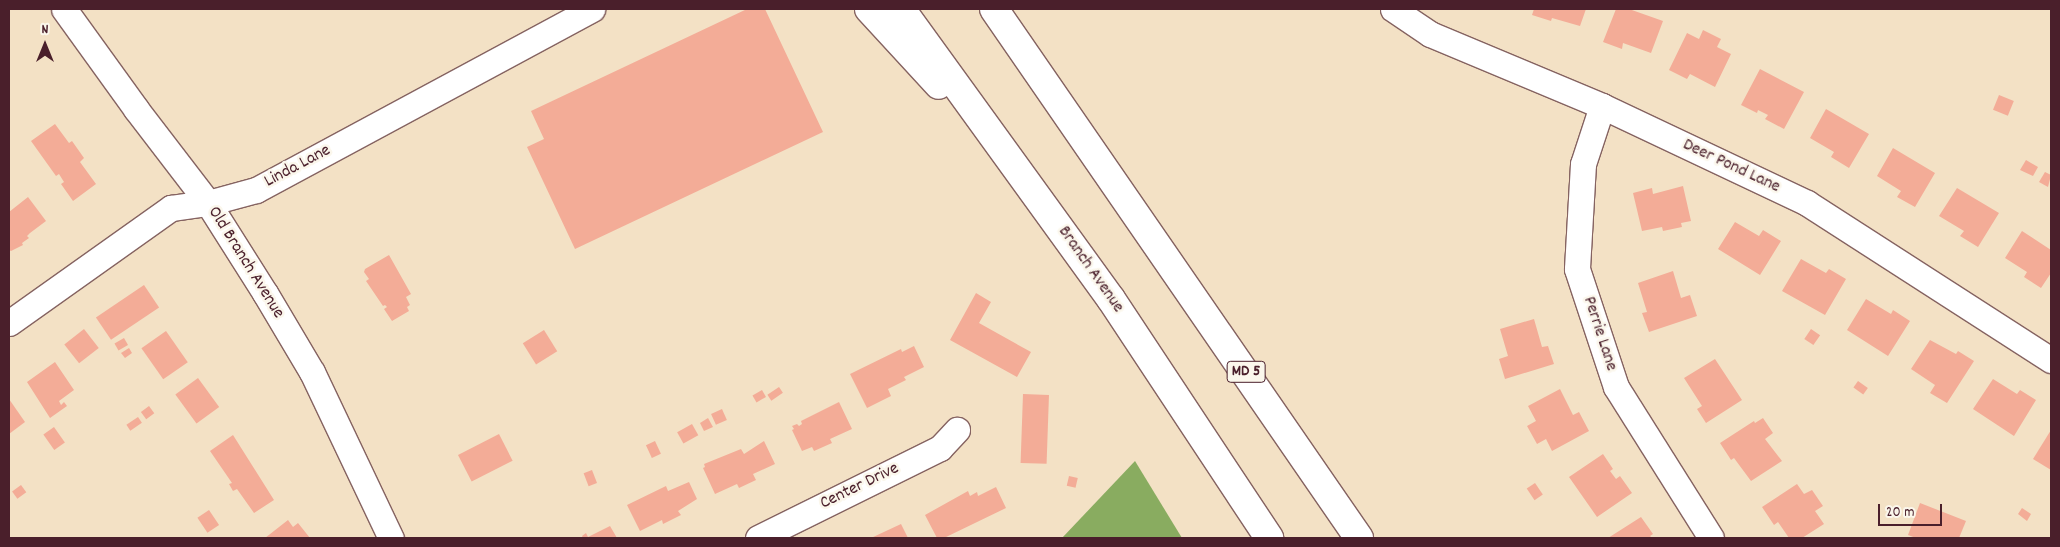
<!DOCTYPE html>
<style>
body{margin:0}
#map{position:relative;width:2060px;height:547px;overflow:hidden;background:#f3e1c5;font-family:Dekko,sans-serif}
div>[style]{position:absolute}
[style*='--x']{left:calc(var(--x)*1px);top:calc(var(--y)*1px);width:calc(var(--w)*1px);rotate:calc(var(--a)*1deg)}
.forest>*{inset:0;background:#89ac60}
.building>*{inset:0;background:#f3ac97;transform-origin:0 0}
.roads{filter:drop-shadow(1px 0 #856361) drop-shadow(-1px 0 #856361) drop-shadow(0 1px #856361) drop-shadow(0 -1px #856361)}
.minor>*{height:25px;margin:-12.5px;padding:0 12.5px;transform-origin:12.5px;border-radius:12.5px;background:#fff}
.highway>*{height:28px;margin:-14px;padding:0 14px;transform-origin:14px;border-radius:14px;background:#fff}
span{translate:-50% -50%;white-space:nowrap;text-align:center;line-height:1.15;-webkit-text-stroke:5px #fbf7ec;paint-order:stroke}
.shield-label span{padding:1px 4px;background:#fbf7ec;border:1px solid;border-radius:4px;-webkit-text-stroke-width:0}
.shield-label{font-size:16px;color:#4a1f2b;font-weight:700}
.street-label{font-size:18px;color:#4a1f2b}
.frame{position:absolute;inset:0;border:10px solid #4a1f2b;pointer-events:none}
.north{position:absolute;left:20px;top:20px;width:50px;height:50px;-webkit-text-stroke:4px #fbf7ec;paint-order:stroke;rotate:0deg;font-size:14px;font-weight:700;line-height:20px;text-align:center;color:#4a1f2b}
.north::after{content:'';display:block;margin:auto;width:18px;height:22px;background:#4a1f2b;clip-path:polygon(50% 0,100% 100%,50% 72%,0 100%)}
.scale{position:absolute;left:1878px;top:504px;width:64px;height:22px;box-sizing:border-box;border:2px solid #4a1f2b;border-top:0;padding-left:6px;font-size:15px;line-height:18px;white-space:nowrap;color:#4a1f2b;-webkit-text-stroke:4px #fbf7ec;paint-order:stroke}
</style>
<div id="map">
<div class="forest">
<div style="clip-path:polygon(1135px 461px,1182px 538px,1062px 538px)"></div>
</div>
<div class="building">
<div style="clip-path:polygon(747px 9px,765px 9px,823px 132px,575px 249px,527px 147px,544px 139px,531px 111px)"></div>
<div style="clip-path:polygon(1534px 9px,1586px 9px,1580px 26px,1552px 18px,1551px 21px,1532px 15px)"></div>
<div style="clip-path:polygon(1616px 9px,1629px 9px,1663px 21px,1651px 53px,1623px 43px,1622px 49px,1603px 42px)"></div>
<div style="clip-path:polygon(1703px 30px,1721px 39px,1717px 47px,1731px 54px,1715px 87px,1690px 74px,1687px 79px,1669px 70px,1687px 33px,1699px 39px)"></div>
<div style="clip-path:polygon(1760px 69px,1804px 92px,1784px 129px,1765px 119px,1768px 115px,1758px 110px,1757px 113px,1741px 105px)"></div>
<div style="left:1999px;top:95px;width:16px;height:16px;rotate:22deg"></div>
<div style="clip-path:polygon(1826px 109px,1869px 134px,1849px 168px,1831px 157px,1834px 152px,1810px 138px)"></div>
<div style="clip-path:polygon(55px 124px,69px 143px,72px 141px,84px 158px,80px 162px,96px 184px,73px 201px,61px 184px,64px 182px,59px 174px,56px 176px,31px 141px)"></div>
<div style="clip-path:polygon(1893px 148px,1935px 173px,1915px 207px,1897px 197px,1901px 191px,1877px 176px)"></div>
<div style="clip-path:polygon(2026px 160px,2038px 167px,2033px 176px,2020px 170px)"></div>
<div style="clip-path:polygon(2045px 172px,2051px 175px,2048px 187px,2039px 182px)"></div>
<div style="clip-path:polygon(1683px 186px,1691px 221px,1681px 223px,1682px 227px,1663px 231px,1662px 227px,1642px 231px,1633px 193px,1652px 188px,1653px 194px)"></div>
<div style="clip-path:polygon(1957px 188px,1999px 213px,1978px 247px,1960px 236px,1964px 231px,1939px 216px)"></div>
<div style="clip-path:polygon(28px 197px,46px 221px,30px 233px,27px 236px,29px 238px,22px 243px,23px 245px,11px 251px,9px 250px,9px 212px)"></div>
<div style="clip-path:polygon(1735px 222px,1759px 236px,1763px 230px,1781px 241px,1760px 275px,1718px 249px)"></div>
<div style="clip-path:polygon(2022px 231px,2051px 250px,2051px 273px,2041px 288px,2024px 277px,2027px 272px,2005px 258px)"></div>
<div style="clip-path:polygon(389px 255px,411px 294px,406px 297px,410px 305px,407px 307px,409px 311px,392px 321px,384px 309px,387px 307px,385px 305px,383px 306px,366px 281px,369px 279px,364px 272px,365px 269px)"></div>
<div style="clip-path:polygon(1801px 259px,1826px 273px,1829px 269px,1846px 279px,1825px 315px,1782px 291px)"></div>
<div style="clip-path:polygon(1673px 271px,1681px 298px,1690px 295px,1697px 316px,1649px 332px,1642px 313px,1647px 312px,1638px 283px)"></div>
<div style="left:144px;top:285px;width:27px;height:58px;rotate:56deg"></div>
<div style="clip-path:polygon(976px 293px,991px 302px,979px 323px,1031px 352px,1017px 377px,950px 340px)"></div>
<div style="clip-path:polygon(1866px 299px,1891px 314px,1893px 310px,1910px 321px,1888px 356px,1847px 330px)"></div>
<div style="clip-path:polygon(1534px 319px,1542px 347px,1548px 346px,1554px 364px,1505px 379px,1499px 359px,1508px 356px,1500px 329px)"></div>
<div style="left:84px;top:329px;width:24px;height:25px;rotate:52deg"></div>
<div style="left:1811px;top:329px;width:11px;height:12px;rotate:34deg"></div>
<div style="left:544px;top:330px;width:25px;height:25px;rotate:58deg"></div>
<div style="left:166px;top:331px;width:38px;height:30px;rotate:55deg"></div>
<div style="left:124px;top:338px;width:8px;height:11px;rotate:60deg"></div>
<div style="clip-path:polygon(1930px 340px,1956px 354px,1958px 351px,1974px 361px,1947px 403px,1930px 393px,1935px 385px,1911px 369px)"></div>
<div style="clip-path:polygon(914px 346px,924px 367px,904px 377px,906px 380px,888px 389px,891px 396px,867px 408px,850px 374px,901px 349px,902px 352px)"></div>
<div style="clip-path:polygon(129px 348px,132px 353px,125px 358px,121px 353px)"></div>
<div style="clip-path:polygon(1715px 359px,1742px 400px,1706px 423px,1697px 409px,1702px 406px,1684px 378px)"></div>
<div style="clip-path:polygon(55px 362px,74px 390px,59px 401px,61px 405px,64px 402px,67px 406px,50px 418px,27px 382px)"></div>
<div style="left:198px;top:378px;width:36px;height:28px;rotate:54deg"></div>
<div style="clip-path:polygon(1993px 379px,2017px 394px,2020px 390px,2036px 400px,2014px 436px,1973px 409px)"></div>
<div style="left:1858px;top:381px;width:12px;height:8px;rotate:35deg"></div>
<div style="left:779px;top:387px;width:7px;height:14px;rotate:56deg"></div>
<div style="clip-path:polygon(1560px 389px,1573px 415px,1579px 412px,1589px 431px,1552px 451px,1546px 439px,1537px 444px,1527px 426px,1536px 421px,1528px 406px)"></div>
<div style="left:762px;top:390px;width:8px;height:11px;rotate:60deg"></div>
<div style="left:1023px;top:394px;width:26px;height:69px;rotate:2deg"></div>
<div style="clip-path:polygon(9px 399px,25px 422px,9px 434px)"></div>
<div style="clip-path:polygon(839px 402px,852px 429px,830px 439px,832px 443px,814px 451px,812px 447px,802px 451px,792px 430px,794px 429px,792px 426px,797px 424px,799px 426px,802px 424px,801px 421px)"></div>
<div style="left:149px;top:406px;width:9px;height:10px;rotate:54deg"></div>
<div style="left:722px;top:409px;width:12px;height:12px;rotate:66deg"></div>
<div style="left:138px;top:417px;width:7px;height:14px;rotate:56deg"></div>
<div style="clip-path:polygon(708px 418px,713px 427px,704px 431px,700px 423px)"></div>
<div style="clip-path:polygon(1763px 418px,1773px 433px,1765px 439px,1782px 461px,1751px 481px,1734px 458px,1731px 460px,1720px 443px,1754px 421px,1755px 423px)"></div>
<div style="left:692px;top:424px;width:13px;height:17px;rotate:61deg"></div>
<div style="left:54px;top:427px;width:19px;height:13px;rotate:55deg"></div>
<div style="clip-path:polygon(2051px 430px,2051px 470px,2033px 459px)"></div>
<div style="left:499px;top:434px;width:30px;height:46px;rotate:63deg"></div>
<div style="clip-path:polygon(233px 435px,274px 500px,254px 513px,237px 489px,233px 491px,229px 484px,232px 483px,210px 451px)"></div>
<div style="left:655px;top:441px;width:14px;height:10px;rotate:65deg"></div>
<div style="clip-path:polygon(764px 441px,775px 464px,753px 474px,756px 480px,739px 488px,737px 484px,715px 494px,703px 468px,705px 467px,704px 464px,741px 449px,744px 454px)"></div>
<div style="clip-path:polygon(1603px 454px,1613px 469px,1610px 471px,1616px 479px,1620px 476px,1632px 493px,1597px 517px,1569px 477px)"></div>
<div style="left:592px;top:470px;width:14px;height:9px;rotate:69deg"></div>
<div style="left:1069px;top:476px;width:9px;height:10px;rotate:13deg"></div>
<div style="clip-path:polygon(689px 482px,697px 499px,678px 511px,681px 515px,663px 524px,662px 520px,640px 531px,627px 505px,666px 486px,668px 491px)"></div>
<div style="left:1535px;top:483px;width:14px;height:10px;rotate:56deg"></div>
<div style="clip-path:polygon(1797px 484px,1804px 494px,1812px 490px,1823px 506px,1815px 511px,1824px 524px,1802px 538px,1789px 538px,1778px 522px,1774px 525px,1762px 507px)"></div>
<div style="left:21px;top:485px;width:9px;height:11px;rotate:54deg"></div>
<div style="clip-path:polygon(996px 487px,1006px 508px,944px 538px,937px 538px,925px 515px,968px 491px,970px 496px,977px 492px,978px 496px)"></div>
<div style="clip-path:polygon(1920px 503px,1966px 521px,1959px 538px,1916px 538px,1908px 535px)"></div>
<div style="clip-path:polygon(2022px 508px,2031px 514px,2027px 521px,2018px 514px)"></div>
<div style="left:209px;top:510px;width:18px;height:14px;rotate:56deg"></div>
<div style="clip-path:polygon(1641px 517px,1653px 534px,1650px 536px,1652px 538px,1608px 538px)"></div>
<div style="clip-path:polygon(288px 520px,293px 527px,298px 523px,310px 538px,265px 538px)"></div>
<div style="clip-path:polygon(901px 524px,908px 538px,871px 538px)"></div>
<div style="clip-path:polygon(610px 526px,617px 538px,583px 538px,582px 536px,586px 533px,588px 537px)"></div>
</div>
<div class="roads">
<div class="minor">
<div style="--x:64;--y:9;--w:123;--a:54.2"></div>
<div style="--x:136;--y:109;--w:118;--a:52.5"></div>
<div style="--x:208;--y:203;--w:107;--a:57.7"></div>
<div style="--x:265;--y:293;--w:92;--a:59.3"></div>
<div style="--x:312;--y:372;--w:184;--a:64.6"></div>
<div style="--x:1393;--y:9;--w:45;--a:34"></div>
<div style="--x:1430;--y:34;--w:186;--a:22.7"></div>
<div style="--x:1602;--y:106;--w:227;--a:25.3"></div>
<div style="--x:1807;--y:203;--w:290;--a:32.8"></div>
<div style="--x:1602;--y:106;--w:61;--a:108.1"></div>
<div style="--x:1583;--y:164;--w:105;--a:93.3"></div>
<div style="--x:1577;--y:269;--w:124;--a:71.7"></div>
<div style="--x:1616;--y:387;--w:178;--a:57.8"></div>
<div style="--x:9;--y:323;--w:199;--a:-35.4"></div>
<div style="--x:171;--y:208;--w:37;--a:-8"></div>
<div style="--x:208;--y:203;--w:50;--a:-15.2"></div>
<div style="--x:256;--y:190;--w:382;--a:-28.3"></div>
<div style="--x:758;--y:538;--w:203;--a:-26.3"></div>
<div style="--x:940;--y:448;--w:25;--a:-47"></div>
</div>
<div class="highway">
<div style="--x:869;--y:9;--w:103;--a:47.4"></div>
<div style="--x:901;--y:9;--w:358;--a:54.1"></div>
<div style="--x:1111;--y:299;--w:287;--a:56.5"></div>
<div style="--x:994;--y:9;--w:643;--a:55.4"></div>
</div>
</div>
<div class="shield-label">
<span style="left:1246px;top:372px">MD 5</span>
</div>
<div class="street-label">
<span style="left:298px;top:167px;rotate:-28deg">Linda Lane</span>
<span style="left:1731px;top:167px;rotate:25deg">Deer Pond Lane</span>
<span style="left:245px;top:263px;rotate:58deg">Old Branch Avenue</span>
<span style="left:1090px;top:270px;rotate:55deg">Branch Avenue</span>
<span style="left:1599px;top:334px;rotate:72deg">Perrie Lane</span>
<span style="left:860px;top:487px;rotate:-26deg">Center Drive</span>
</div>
<div class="frame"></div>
<div class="north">N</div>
<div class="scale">20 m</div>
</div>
